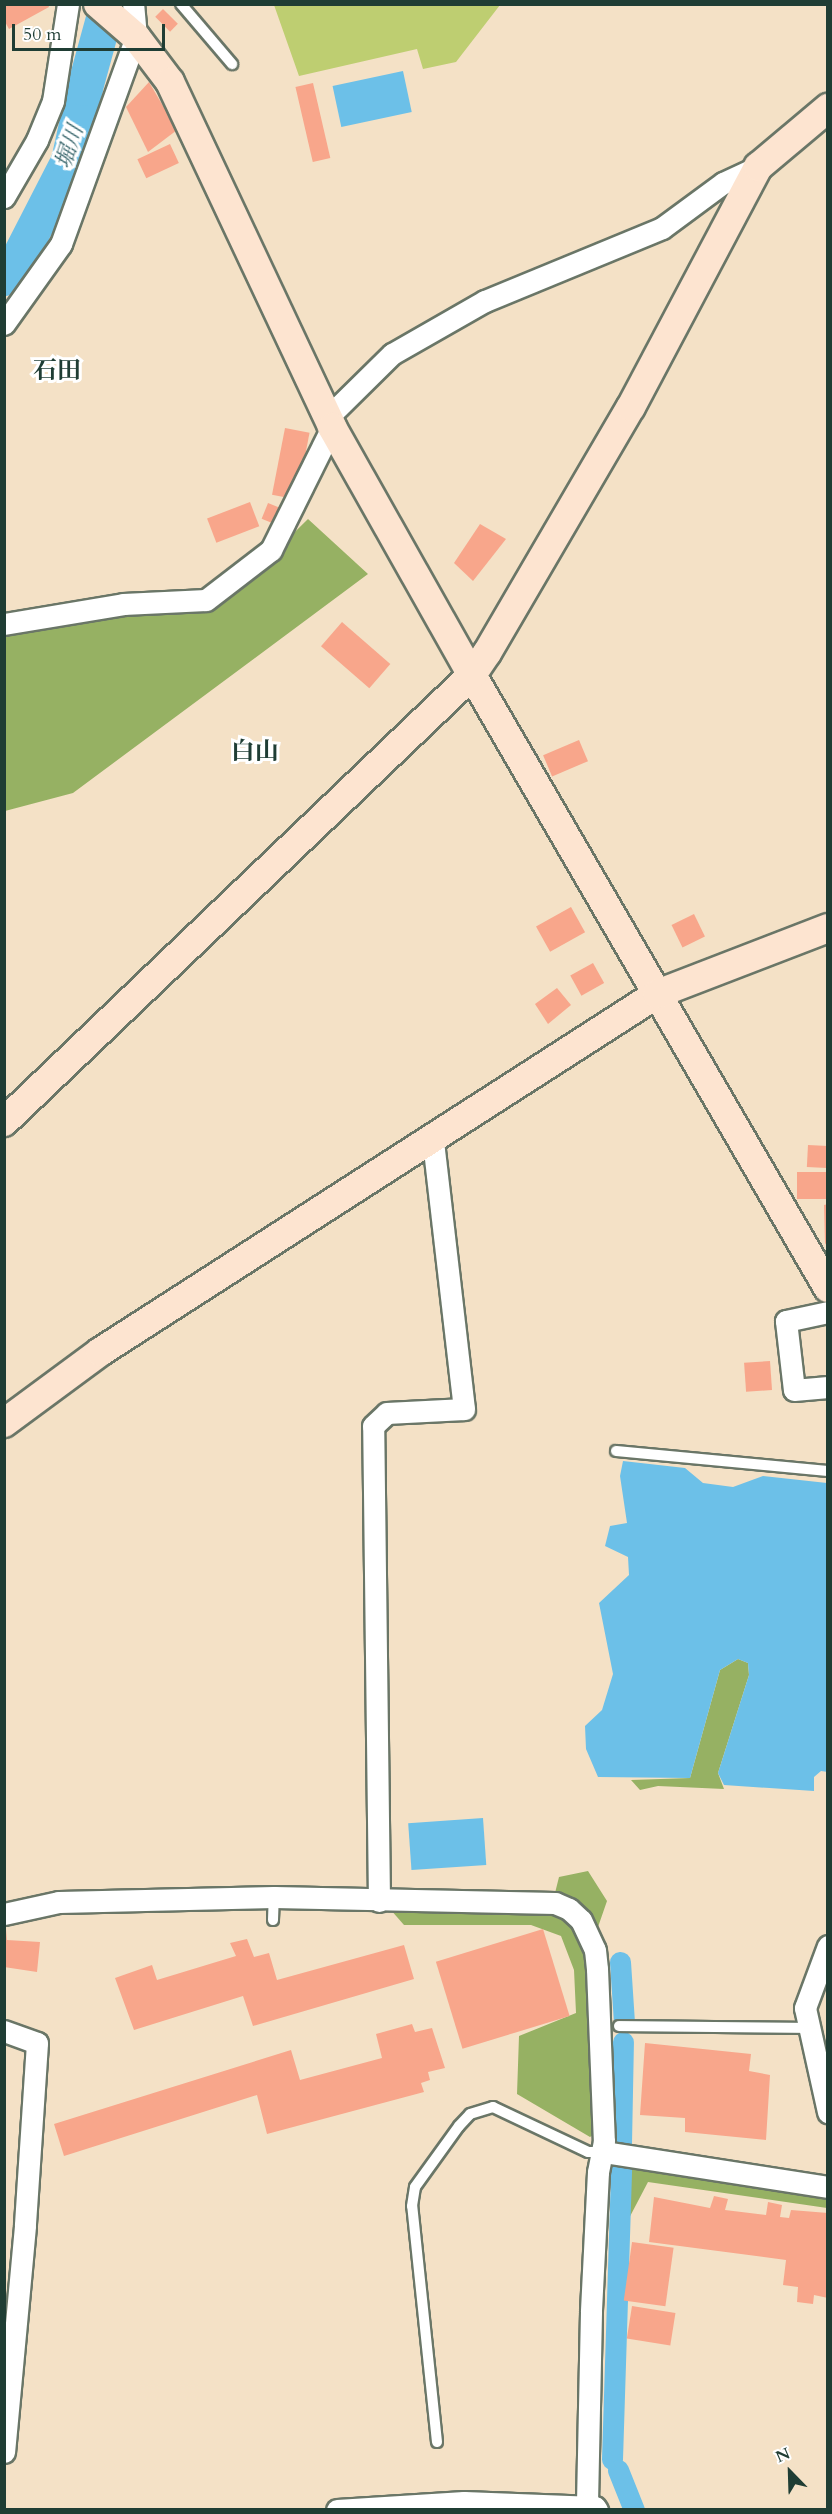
<!DOCTYPE html>
<meta charset="utf-8">
<style>
body{margin:0}
#map{position:relative;width:832px;height:2514px;overflow:hidden;background:#f4e1c6;font-family:Cardo,"Noto Serif JP",serif}
div>[style]{position:absolute}
[style*='--x']{left:calc(var(--x)*1px);top:calc(var(--y)*1px);width:calc(var(--w)*1px);rotate:calc(var(--a)*1deg)}
.green>*{inset:0;background:#bece71}
.forest>*{inset:0;background:#96b163}
.water>*{inset:0;background:#6cc0e8;transform-origin:0 0}
.canal>*{height:21px;margin:-10.5px;padding:0 10.5px;transform-origin:10.5px;border-radius:10.5px;background:#6cc0e8}
.river>*{height:36px;margin:-18px;padding:0 18px;transform-origin:18px;border-radius:18px;background:#6cc0e8}
.building>*{inset:0;background:#f8a68b;transform-origin:0 0}
.roads{filter:drop-shadow(2px 0 #6a7667) drop-shadow(-2px 0 #6a7667) drop-shadow(0 2px #6a7667) drop-shadow(0 -2px #6a7667)}
.lane>*{height:10px;margin:-5px;padding:0 5px;transform-origin:5px;border-radius:5px;background:#fff}
.street>*{height:21px;margin:-10.5px;padding:0 10.5px;transform-origin:10.5px;border-radius:10.5px;background:#fff}
.secondary>*{height:28px;margin:-14px;padding:0 14px;transform-origin:14px;border-radius:14px;background:#fde4d0}
span{translate:-50% -50%;white-space:nowrap;text-align:center;line-height:1.15;-webkit-text-stroke:6px #fff;paint-order:stroke}
.water-label{font-size:22px;color:#36646a;font-style:italic}
.quarter-label{font-size:24px;color:#1f3d34;font-weight:700}
.frame{position:absolute;inset:0;border:6px solid #1f3d34;pointer-events:none}
.north{position:absolute;left:760px;top:2442px;width:60px;height:60px;-webkit-text-stroke:4px #fff;paint-order:stroke;rotate:337deg;font-size:16px;font-weight:700;line-height:24px;text-align:center;color:#1f3d34}
.north::after{content:'';display:block;margin:auto;width:21px;height:27px;background:#1f3d34;clip-path:polygon(50% 0,100% 100%,50% 72%,0 100%)}
.scale{position:absolute;left:12px;top:24px;width:153px;height:27px;box-sizing:border-box;border:3px solid #1f3d34;border-top:0;padding-left:8px;font-size:18px;line-height:21px;white-space:nowrap;color:#1f3d34;-webkit-text-stroke:4px #fff;paint-order:stroke}
</style>
<div id="map">
<div class="green">
<div style="clip-path:polygon(274px 5px,274px 4px,500px 5px,456px 62px,423px 69px,417px 49px,299px 76px)"></div>
</div>
<div class="forest">
<div style="clip-path:polygon(308px 519px,368px 574px,73px 793px,5px 811px,4px 630px,225px 601px)"></div>
<div style="clip-path:polygon(738px 1659px,748px 1663px,749px 1675px,718px 1773px,724px 1789px,658px 1786px,640px 1790px,631px 1780px,690px 1778px,720px 1670px)"></div>
<div style="clip-path:polygon(588px 1871px,607px 1901px,598px 1927px,581px 1904px,555px 1893px,559px 1877px)"></div>
<div style="clip-path:polygon(390px 1909px,558px 1912px,576px 1927px,586px 1946px,597px 2132px,590px 2137px,517px 2094px,519px 2036px,576px 2013px,574px 1970px,561px 1936px,531px 1925px,404px 1925px)"></div>
<div style="clip-path:polygon(629px 2163px,827px 2195px,827px 2208px,648px 2182px,626px 2224px)"></div>
</div>
<div class="water">
<div style="left:403px;top:71px;width:42px;height:72px;rotate:78deg"></div>
<div style="clip-path:polygon(623px 1461px,685px 1468px,703px 1483px,733px 1487px,763px 1476px,827px 1483px,828px 1772px,821px 1771px,814px 1777px,814px 1791px,724px 1785px,718px 1773px,749px 1675px,748px 1663px,738px 1659px,720px 1670px,690px 1778px,598px 1777px,586px 1749px,585px 1726px,602px 1710px,613px 1674px,599px 1603px,629px 1575px,628px 1557px,605px 1546px,610px 1526px,627px 1523px,620px 1476px)"></div>
<div style="left:483px;top:1818px;width:47px;height:75px;rotate:86deg"></div>
</div>
<div class="canal">
<div style="--x:620;--y:1962;--w:61;--a:86.2"></div>
<div style="--x:621;--y:2143;--w:101;--a:-88.9"></div>
<div style="--x:612;--y:2459;--w:292;--a:-88.2"></div>
<div style="--x:618;--y:2470;--w:43;--a:68.2"></div>
</div>
<div class="river">
<div style="--x:4;--y:278;--w:10;--a:-37"></div>
<div style="--x:12;--y:272;--w:125;--a:-62.8"></div>
<div style="--x:69;--y:161;--w:75;--a:-77.6"></div>
<div style="--x:85;--y:88;--w:87;--a:-74.7"></div>
</div>
<div class="building">
<div style="clip-path:polygon(4px 4px,48px 4px,49px 7px,9px 29px,4px 20px)"></div>
<div style="left:163px;top:9px;width:21px;height:11px;rotate:45deg"></div>
<div style="clip-path:polygon(149px 82px,177px 130px,148px 152px,126px 107px)"></div>
<div style="left:313px;top:83px;width:77px;height:18px;rotate:77deg"></div>
<div style="left:170px;top:144px;width:21px;height:36px;rotate:65deg"></div>
<div style="left:285px;top:428px;width:25px;height:68px;rotate:11deg"></div>
<div style="left:250px;top:502px;width:26px;height:46px;rotate:69deg"></div>
<div style="left:268px;top:503px;width:16px;height:17px;rotate:22deg"></div>
<div style="clip-path:polygon(480px 524px,506px 539px,473px 581px,454px 563px)"></div>
<div style="left:342px;top:622px;width:64px;height:32px;rotate:41deg"></div>
<div style="left:579px;top:740px;width:23px;height:39px;rotate:67deg"></div>
<div style="left:571px;top:907px;width:29px;height:40px;rotate:61deg"></div>
<div style="left:694px;top:914px;width:25px;height:25px;rotate:64deg"></div>
<div style="left:593px;top:963px;width:23px;height:26px;rotate:61deg"></div>
<div style="clip-path:polygon(557px 988px,571px 1005px,548px 1024px,535px 1004px)"></div>
<div style="left:808px;top:1145px;width:20px;height:22px;rotate:3deg"></div>
<div style="left:828px;top:1172px;width:27px;height:31px;rotate:90deg"></div>
<div style="clip-path:polygon(828px 1204px,828px 1248px,825px 1243px,824px 1205px)"></div>
<div style="left:770px;top:1361px;width:29px;height:26px;rotate:86deg"></div>
<div style="clip-path:polygon(7px 1929px,7px 1940px,40px 1942px,37px 1972px,4px 1967px)"></div>
<div style="left:543px;top:1929px;width:91px;height:112px;rotate:73deg"></div>
<div style="clip-path:polygon(247px 1939px,254px 1957px,269px 1953px,277px 1980px,404px 1945px,414px 1979px,253px 2026px,243px 1996px,134px 2030px,115px 1978px,152px 1965px,157px 1980px,236px 1956px,230px 1943px)"></div>
<div style="clip-path:polygon(412px 2024px,415px 2032px,432px 2028px,445px 2068px,428px 2072px,430px 2080px,421px 2083px,424px 2092px,267px 2134px,257px 2095px,64px 2156px,54px 2124px,291px 2050px,300px 2080px,382px 2058px,376px 2034px)"></div>
<div style="clip-path:polygon(645px 2043px,751px 2054px,749px 2071px,770px 2075px,766px 2140px,685px 2132px,685px 2118px,640px 2115px)"></div>
<div style="clip-path:polygon(714px 2196px,728px 2199px,725px 2210px,766px 2215px,768px 2202px,782px 2205px,780px 2217px,789px 2218px,791px 2210px,828px 2213px,828px 2298px,814px 2295px,813px 2304px,797px 2302px,798px 2287px,783px 2285px,786px 2260px,649px 2242px,654px 2197px,710px 2208px)"></div>
<div style="left:632px;top:2242px;width:42px;height:59px;rotate:8deg"></div>
<div style="left:632px;top:2306px;width:44px;height:33px;rotate:9deg"></div>
</div>
<div class="roads">
<div class="lane">
<div style="--x:181;--y:4;--w:79;--a:49.6"></div>
<div style="--x:616;--y:1451;--w:213;--a:5.4"></div>
<div style="--x:273;--y:1920;--w:23;--a:-88"></div>
<div style="--x:619;--y:2026;--w:191;--a:0.6"></div>
<div style="--x:437;--y:2442;--w:237;--a:-96"></div>
<div style="--x:412;--y:2206;--w:19;--a:-81"></div>
<div style="--x:415;--y:2187;--w:75;--a:-54.2"></div>
<div style="--x:459;--y:2126;--w:16;--a:-47"></div>
<div style="--x:470;--y:2114;--w:24;--a:-17"></div>
<div style="--x:493;--y:2107;--w:105;--a:25.3"></div>
<div style="--x:588;--y:2152;--w:15;--a:0"></div>
</div>
<div class="street">
<div style="--x:4;--y:197;--w:66;--a:-59.9"></div>
<div style="--x:37;--y:140;--w:42;--a:-67.7"></div>
<div style="--x:53;--y:101;--w:98;--a:-81.2"></div>
<div style="--x:4;--y:324;--w:98;--a:-54.5"></div>
<div style="--x:61;--y:244;--w:220;--a:-70.1"></div>
<div style="--x:136;--y:37;--w:33;--a:-95"></div>
<div style="--x:327;--y:418;--w:91;--a:-44.6"></div>
<div style="--x:392;--y:354;--w:107;--a:-29.7"></div>
<div style="--x:485;--y:301;--w:191;--a:-22.4"></div>
<div style="--x:662;--y:228;--w:76;--a:-36.4"></div>
<div style="--x:723;--y:183;--w:38;--a:-25"></div>
<div style="--x:4;--y:624;--w:121;--a:-9.5"></div>
<div style="--x:123;--y:604;--w:83;--a:-2.8"></div>
<div style="--x:206;--y:600;--w:82;--a:-37.6"></div>
<div style="--x:271;--y:550;--w:137;--a:-63.6"></div>
<div style="--x:828;--y:1312;--w:43;--a:167.9"></div>
<div style="--x:786;--y:1321;--w:69;--a:83.4"></div>
<div style="--x:794;--y:1390;--w:34;--a:-5"></div>
<div style="--x:379;--y:1901;--w:475;--a:-90.7"></div>
<div style="--x:373;--y:1426;--w:19;--a:-43"></div>
<div style="--x:387;--y:1413;--w:77;--a:-3"></div>
<div style="--x:464;--y:1409;--w:271;--a:-96.6"></div>
<div style="--x:4;--y:1914;--w:56;--a:-12.3"></div>
<div style="--x:59;--y:1902;--w:215;--a:-1.3"></div>
<div style="--x:274;--y:1897;--w:281;--a:1.2"></div>
<div style="--x:555;--y:1903;--w:15;--a:23"></div>
<div style="--x:569;--y:1909;--w:16;--a:43"></div>
<div style="--x:581;--y:1920;--w:33;--a:65"></div>
<div style="--x:595;--y:1950;--w:19;--a:84"></div>
<div style="--x:597;--y:1969;--w:172;--a:87.7"></div>
<div style="--x:604;--y:2141;--w:32;--a:101"></div>
<div style="--x:598;--y:2172;--w:140;--a:92.9"></div>
<div style="--x:591;--y:2312;--w:195;--a:91.2"></div>
<div style="--x:828;--y:1946;--w:66;--a:110.4"></div>
<div style="--x:805;--y:2008;--w:107;--a:77.5"></div>
<div style="--x:4;--y:2031;--w:35;--a:20"></div>
<div style="--x:37;--y:2043;--w:183;--a:93.8"></div>
<div style="--x:25;--y:2226;--w:227;--a:95.3"></div>
<div style="--x:604;--y:2152;--w:227;--a:8.9"></div>
<div style="--x:337;--y:2510;--w:127;--a:-3.6"></div>
<div style="--x:464;--y:2502;--w:131;--a:2.2"></div>
<div style="--x:595;--y:2507;--w:4;--a:56"></div>
</div>
<div class="secondary">
<div style="--x:98;--y:4;--w:50;--a:41"></div>
<div style="--x:136;--y:37;--w:56;--a:52.9"></div>
<div style="--x:170;--y:82;--w:381;--a:64.8"></div>
<div style="--x:332;--y:427;--w:285;--a:60.6"></div>
<div style="--x:472;--y:675;--w:709;--a:59.85"></div>
<div style="--x:4;--y:1122;--w:647;--a:-43.69"></div>
<div style="--x:472;--y:675;--w:27;--a:-56"></div>
<div style="--x:487;--y:653;--w:285;--a:-59.7"></div>
<div style="--x:631;--y:407;--w:272;--a:-62.1"></div>
<div style="--x:758;--y:167;--w:92;--a:-40.1"></div>
<div style="--x:4;--y:1423;--w:119;--a:-36.5"></div>
<div style="--x:100;--y:1352;--w:662;--a:-32.73"></div>
<div style="--x:657;--y:994;--w:183;--a:-21.1"></div>
</div>
</div>
<div class="water-label">
<span style="left:70px;top:147px;rotate:-72deg">堀川</span>
</div>
<div class="quarter-label">
<span style="left:57px;top:371px">石田</span>
<span style="left:255px;top:752px">白山</span>
</div>
<div class="frame"></div>
<div class="north">N</div>
<div class="scale">50 m</div>
</div>
